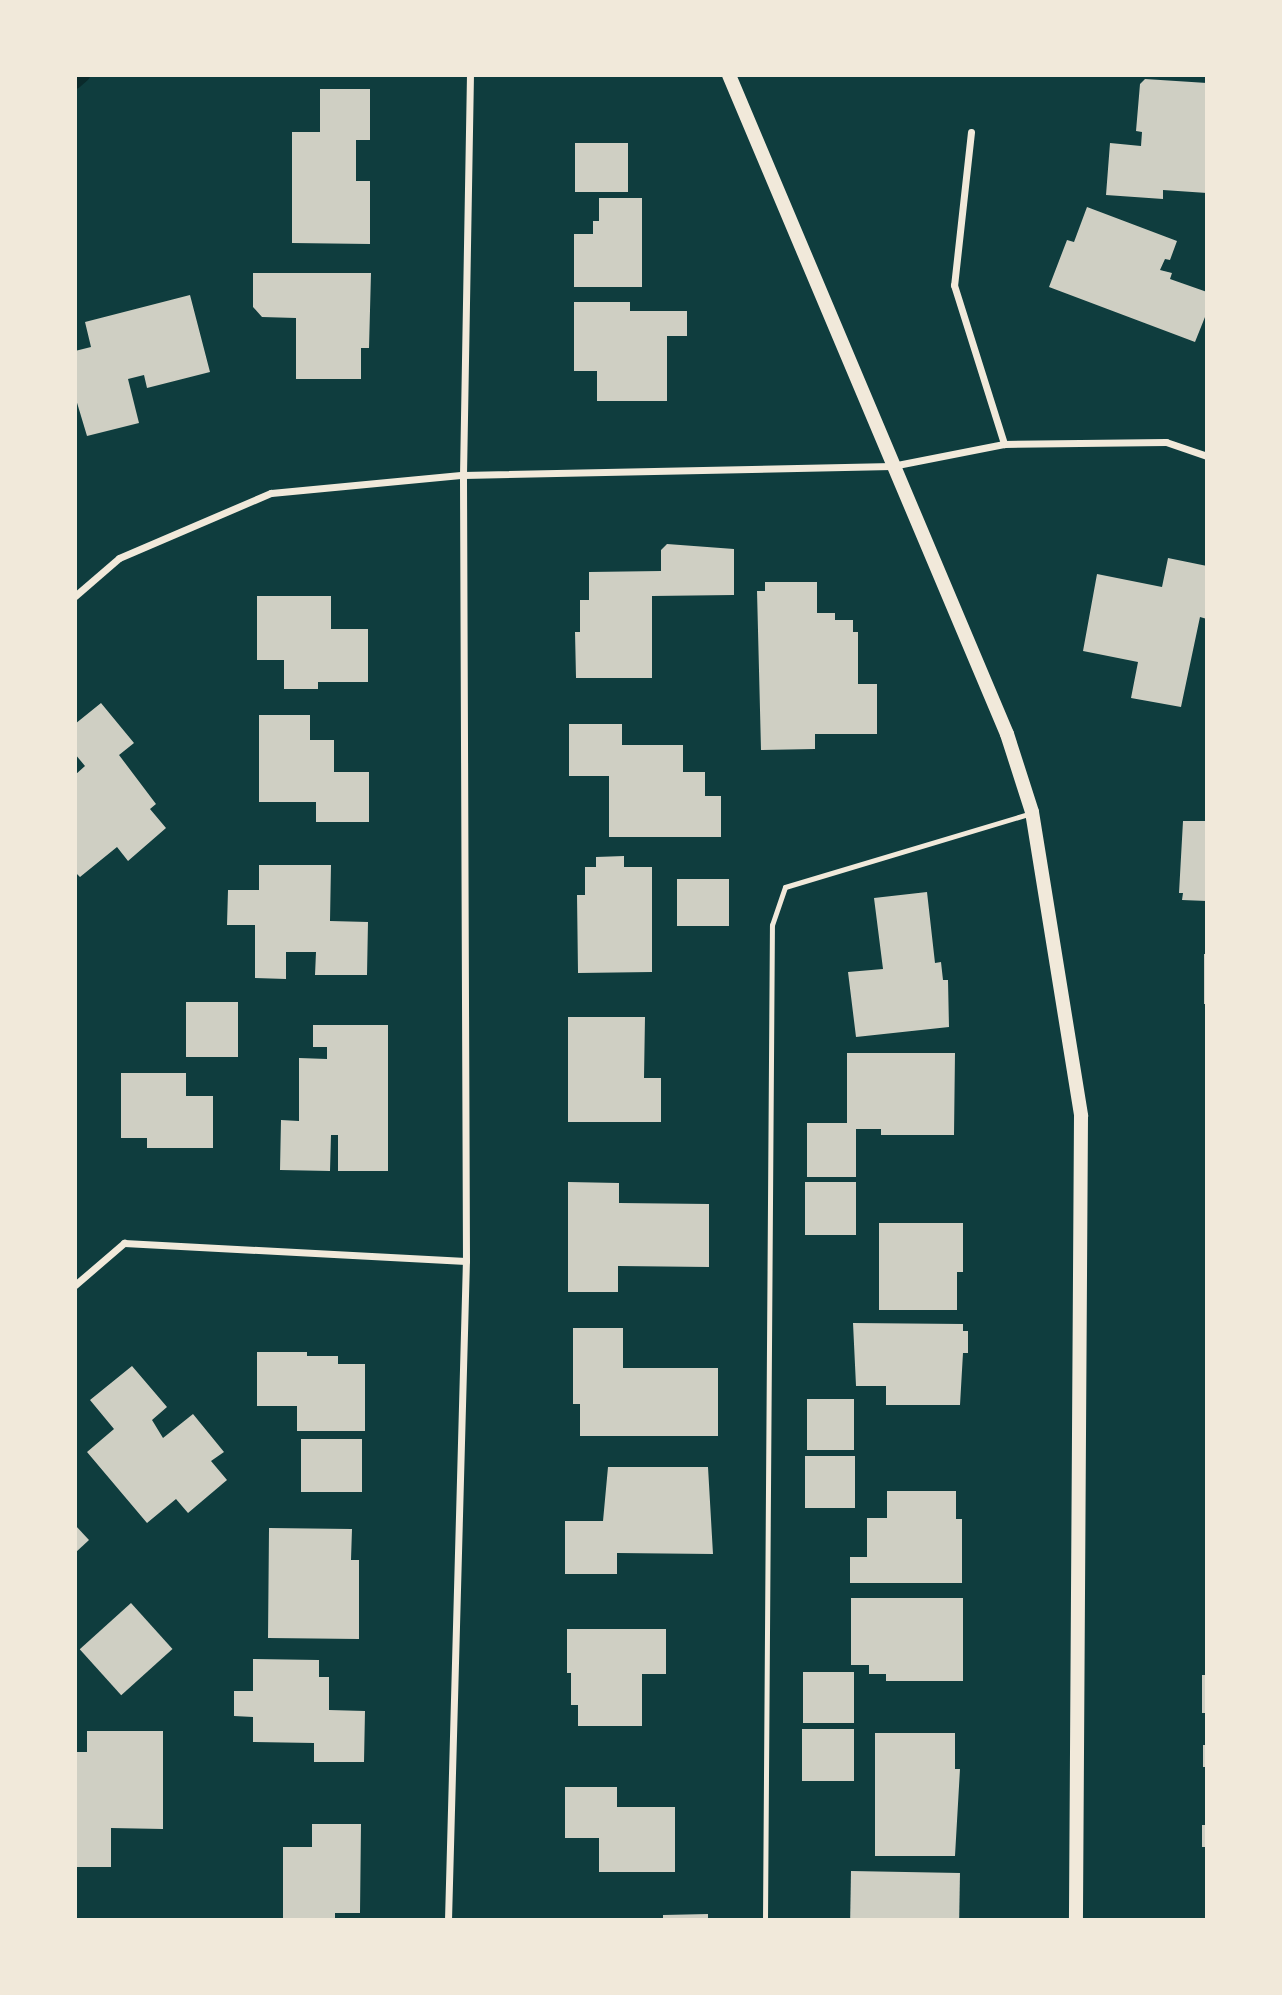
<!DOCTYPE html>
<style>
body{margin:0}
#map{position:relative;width:1282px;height:1995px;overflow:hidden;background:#0f3d3e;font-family:Jost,sans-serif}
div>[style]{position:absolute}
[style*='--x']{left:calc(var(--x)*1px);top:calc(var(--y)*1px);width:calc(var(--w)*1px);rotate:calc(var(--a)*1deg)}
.stream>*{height:14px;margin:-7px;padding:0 7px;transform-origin:7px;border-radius:7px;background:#0a2a2b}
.building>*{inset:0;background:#cfcfc3;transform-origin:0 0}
.service>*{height:5px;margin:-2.5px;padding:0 2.5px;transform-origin:2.5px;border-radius:2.5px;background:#f1e9da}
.minor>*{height:7px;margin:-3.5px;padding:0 3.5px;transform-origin:3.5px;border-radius:3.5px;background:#f1e9da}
.secondary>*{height:14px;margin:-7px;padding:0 7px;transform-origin:7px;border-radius:7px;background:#f1e9da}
span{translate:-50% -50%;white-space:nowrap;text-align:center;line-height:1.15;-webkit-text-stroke:5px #f1e9da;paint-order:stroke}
.frame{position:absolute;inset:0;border:77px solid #f1e9da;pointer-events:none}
</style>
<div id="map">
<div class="stream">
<div style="--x:75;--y:82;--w:11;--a:-41"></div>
</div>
<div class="building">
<div style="clip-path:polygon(1145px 79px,1207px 83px,1207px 193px,1163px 190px,1163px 199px,1106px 195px,1110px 143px,1141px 146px,1142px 132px,1136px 131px,1140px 84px)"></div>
<div style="clip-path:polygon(320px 89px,370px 89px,370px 140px,356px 140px,356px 181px,370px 181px,370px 244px,292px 243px,292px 132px,320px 132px)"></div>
<div style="left:575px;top:143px;width:53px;height:49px"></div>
<div style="clip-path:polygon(599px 198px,642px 198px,642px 287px,574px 287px,574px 234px,593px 234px,593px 221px,599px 221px)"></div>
<div style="clip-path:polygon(1087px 207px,1177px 241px,1170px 260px,1165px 259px,1160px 270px,1172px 273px,1170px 279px,1207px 292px,1207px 312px,1195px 342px,1049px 287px,1067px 240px,1074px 242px)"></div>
<div style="clip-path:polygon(253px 273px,371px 273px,369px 348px,361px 348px,361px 379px,296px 379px,296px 318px,262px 317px,253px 307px)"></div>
<div style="clip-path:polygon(190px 295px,210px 372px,147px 388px,144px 375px,128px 379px,139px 423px,87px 436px,75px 396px,75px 351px,91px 347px,85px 322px)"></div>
<div style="clip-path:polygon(574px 302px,630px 302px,630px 311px,687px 311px,687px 336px,667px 336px,667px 401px,597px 401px,597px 371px,574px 371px)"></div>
<div style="clip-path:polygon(667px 544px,734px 549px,734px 595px,652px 596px,652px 678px,576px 678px,575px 632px,580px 632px,580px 600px,589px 600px,589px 572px,661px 571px,661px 550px)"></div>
<div style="clip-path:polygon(1168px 558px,1207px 566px,1207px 619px,1200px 617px,1181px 707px,1131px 698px,1138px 662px,1083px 651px,1097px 574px,1162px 587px)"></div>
<div style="clip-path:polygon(765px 582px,817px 582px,817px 613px,835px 613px,835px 620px,853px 620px,853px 632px,858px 632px,858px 684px,877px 684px,877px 734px,815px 734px,815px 749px,761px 750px,757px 591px,765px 591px)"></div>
<div style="clip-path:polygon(257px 596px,331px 596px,331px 629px,368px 629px,368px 682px,318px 682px,318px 689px,284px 689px,284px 660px,257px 660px)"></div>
<div style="clip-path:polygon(101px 703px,134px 743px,119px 755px,156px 804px,150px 809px,166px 828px,128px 861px,117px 847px,80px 877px,75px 872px,75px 775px,85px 766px,75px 754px,75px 724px)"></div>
<div style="clip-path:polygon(259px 715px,310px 715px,310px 740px,334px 740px,334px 772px,369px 772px,369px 822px,316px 822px,316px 802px,259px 802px)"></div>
<div style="clip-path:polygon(569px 724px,622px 724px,622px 745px,683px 745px,683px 772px,705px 772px,705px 796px,721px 796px,721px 837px,609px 837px,609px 776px,569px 776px)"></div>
<div style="clip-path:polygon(1183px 821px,1207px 821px,1207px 901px,1182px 900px,1183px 893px,1179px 893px)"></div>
<div style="clip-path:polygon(624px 856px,624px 867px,652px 867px,652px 972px,578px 973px,577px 895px,585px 895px,585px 867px,596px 867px,596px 857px)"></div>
<div style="clip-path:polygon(259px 865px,331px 865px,330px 921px,368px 922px,367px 975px,315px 975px,316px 952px,286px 952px,286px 979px,255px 978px,255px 925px,227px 925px,228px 890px,259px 890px)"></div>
<div style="left:677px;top:879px;width:52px;height:47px"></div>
<div style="clip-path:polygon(927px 892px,935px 963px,941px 962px,943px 980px,948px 980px,949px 1027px,856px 1037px,848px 972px,883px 969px,874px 898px)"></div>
<div style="left:1204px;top:954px;width:3px;height:50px"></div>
<div style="left:186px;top:1002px;width:52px;height:55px"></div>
<div style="clip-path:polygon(568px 1017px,645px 1017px,644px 1078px,661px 1078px,661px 1122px,568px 1122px)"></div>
<div style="clip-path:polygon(313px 1025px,388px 1025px,388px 1171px,338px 1171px,338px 1135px,331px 1135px,330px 1171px,280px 1170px,281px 1120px,299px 1121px,299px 1058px,327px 1059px,327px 1047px,313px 1047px)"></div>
<div style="clip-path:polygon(847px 1053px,955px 1053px,954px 1135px,881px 1135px,881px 1129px,856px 1129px,856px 1177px,807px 1177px,807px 1123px,847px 1123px)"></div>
<div style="clip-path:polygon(121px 1073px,186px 1073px,186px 1096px,213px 1096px,213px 1148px,147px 1148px,147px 1138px,121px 1138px)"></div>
<div style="clip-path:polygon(568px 1182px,619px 1183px,619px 1203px,709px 1204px,709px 1267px,618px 1266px,618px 1292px,568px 1292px)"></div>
<div style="left:805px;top:1182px;width:51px;height:53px"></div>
<div style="clip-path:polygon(879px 1223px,963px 1223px,963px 1272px,957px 1272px,957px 1310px,879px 1310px)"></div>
<div style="clip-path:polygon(853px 1323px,963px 1324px,963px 1331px,968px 1331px,968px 1353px,963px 1353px,960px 1405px,886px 1405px,886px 1386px,856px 1386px)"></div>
<div style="clip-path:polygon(573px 1328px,623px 1328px,623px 1368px,718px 1368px,718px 1436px,580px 1436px,580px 1404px,573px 1404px)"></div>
<div style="clip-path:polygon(257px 1352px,307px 1352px,307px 1356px,338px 1356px,338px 1364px,365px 1364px,365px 1431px,297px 1431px,297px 1406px,257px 1406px)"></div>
<div style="clip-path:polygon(132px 1366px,167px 1407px,152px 1420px,163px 1438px,193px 1414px,224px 1452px,211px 1461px,227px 1480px,188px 1513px,176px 1499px,147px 1523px,87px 1452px,114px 1429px,90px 1400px)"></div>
<div style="left:807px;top:1399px;width:47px;height:51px"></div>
<div style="left:301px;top:1439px;width:61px;height:53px"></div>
<div style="left:805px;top:1456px;width:50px;height:52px"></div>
<div style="clip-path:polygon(608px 1467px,708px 1467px,713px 1554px,617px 1553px,617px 1574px,565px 1574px,565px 1521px,603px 1521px)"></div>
<div style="clip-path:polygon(887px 1491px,956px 1491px,956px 1519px,962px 1519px,962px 1583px,850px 1583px,850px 1557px,867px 1557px,867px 1518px,887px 1518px)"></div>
<div style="clip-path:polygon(75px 1525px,89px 1540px,75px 1553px)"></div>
<div style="clip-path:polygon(269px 1528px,352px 1529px,351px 1560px,359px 1560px,359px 1639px,268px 1638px)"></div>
<div style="clip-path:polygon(851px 1598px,963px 1598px,963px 1681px,886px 1681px,886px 1674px,869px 1674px,869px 1665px,851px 1665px)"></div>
<div style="left:131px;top:1603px;width:62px;height:69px;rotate:48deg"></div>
<div style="clip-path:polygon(567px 1629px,666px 1629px,666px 1674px,642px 1674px,642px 1726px,578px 1726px,578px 1705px,571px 1705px,571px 1673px,567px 1673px)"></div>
<div style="clip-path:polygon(253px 1659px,319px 1660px,319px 1677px,329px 1677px,329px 1710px,365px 1711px,364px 1762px,314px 1762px,314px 1743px,253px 1742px,253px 1717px,234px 1716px,234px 1691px,253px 1691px)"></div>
<div style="left:803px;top:1672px;width:51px;height:51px"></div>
<div style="left:1202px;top:1675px;width:5px;height:38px"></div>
<div style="left:802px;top:1729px;width:52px;height:52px"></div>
<div style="clip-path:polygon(87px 1731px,163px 1731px,163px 1829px,111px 1828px,111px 1867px,75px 1867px,75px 1752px,87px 1752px)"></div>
<div style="clip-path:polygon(875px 1733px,955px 1733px,955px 1769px,960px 1769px,955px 1856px,875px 1856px)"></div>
<div style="left:1203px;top:1745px;width:4px;height:22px"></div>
<div style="clip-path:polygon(565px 1787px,617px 1787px,617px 1807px,675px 1807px,675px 1872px,599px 1872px,599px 1838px,565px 1838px)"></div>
<div style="clip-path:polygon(312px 1824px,361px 1824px,360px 1913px,335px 1913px,335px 1920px,283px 1920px,283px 1847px,312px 1847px)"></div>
<div style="left:1202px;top:1825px;width:5px;height:22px"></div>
<div style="left:851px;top:1871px;width:109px;height:49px;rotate:1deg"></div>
<div style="clip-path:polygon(708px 1914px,708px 1920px,663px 1920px,663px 1915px)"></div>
</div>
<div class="service">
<div style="--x:765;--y:1920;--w:995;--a:-89.6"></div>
<div style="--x:772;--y:925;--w:40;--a:-71.1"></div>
<div style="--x:785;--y:887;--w:257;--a:-16.7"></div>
</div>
<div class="minor">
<div style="--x:971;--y:132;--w:154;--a:96.3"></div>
<div style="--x:954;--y:285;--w:167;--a:72.5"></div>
<div style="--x:75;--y:596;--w:58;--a:-40.8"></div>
<div style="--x:119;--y:558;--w:165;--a:-23.2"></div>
<div style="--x:271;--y:493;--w:193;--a:-5.4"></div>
<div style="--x:463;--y:475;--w:429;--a:-1.2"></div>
<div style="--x:892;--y:466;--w:114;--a:-11.1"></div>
<div style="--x:1004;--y:444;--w:162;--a:-0.7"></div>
<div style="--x:1166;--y:442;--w:43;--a:18.9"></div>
<div style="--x:75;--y:1285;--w:65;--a:-40.6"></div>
<div style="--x:124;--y:1243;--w:342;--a:3"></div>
<div style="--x:448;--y:1920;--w:659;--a:-88.44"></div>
<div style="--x:466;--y:1261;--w:786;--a:-90.22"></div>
<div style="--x:463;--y:475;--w:400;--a:-89"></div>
</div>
<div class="secondary">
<div style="--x:729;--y:75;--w:715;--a:67.13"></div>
<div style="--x:1007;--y:734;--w:82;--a:72.2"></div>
<div style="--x:1032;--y:812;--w:308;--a:80.8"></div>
<div style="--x:1081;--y:1116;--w:804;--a:90.36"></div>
</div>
<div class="frame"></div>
</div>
